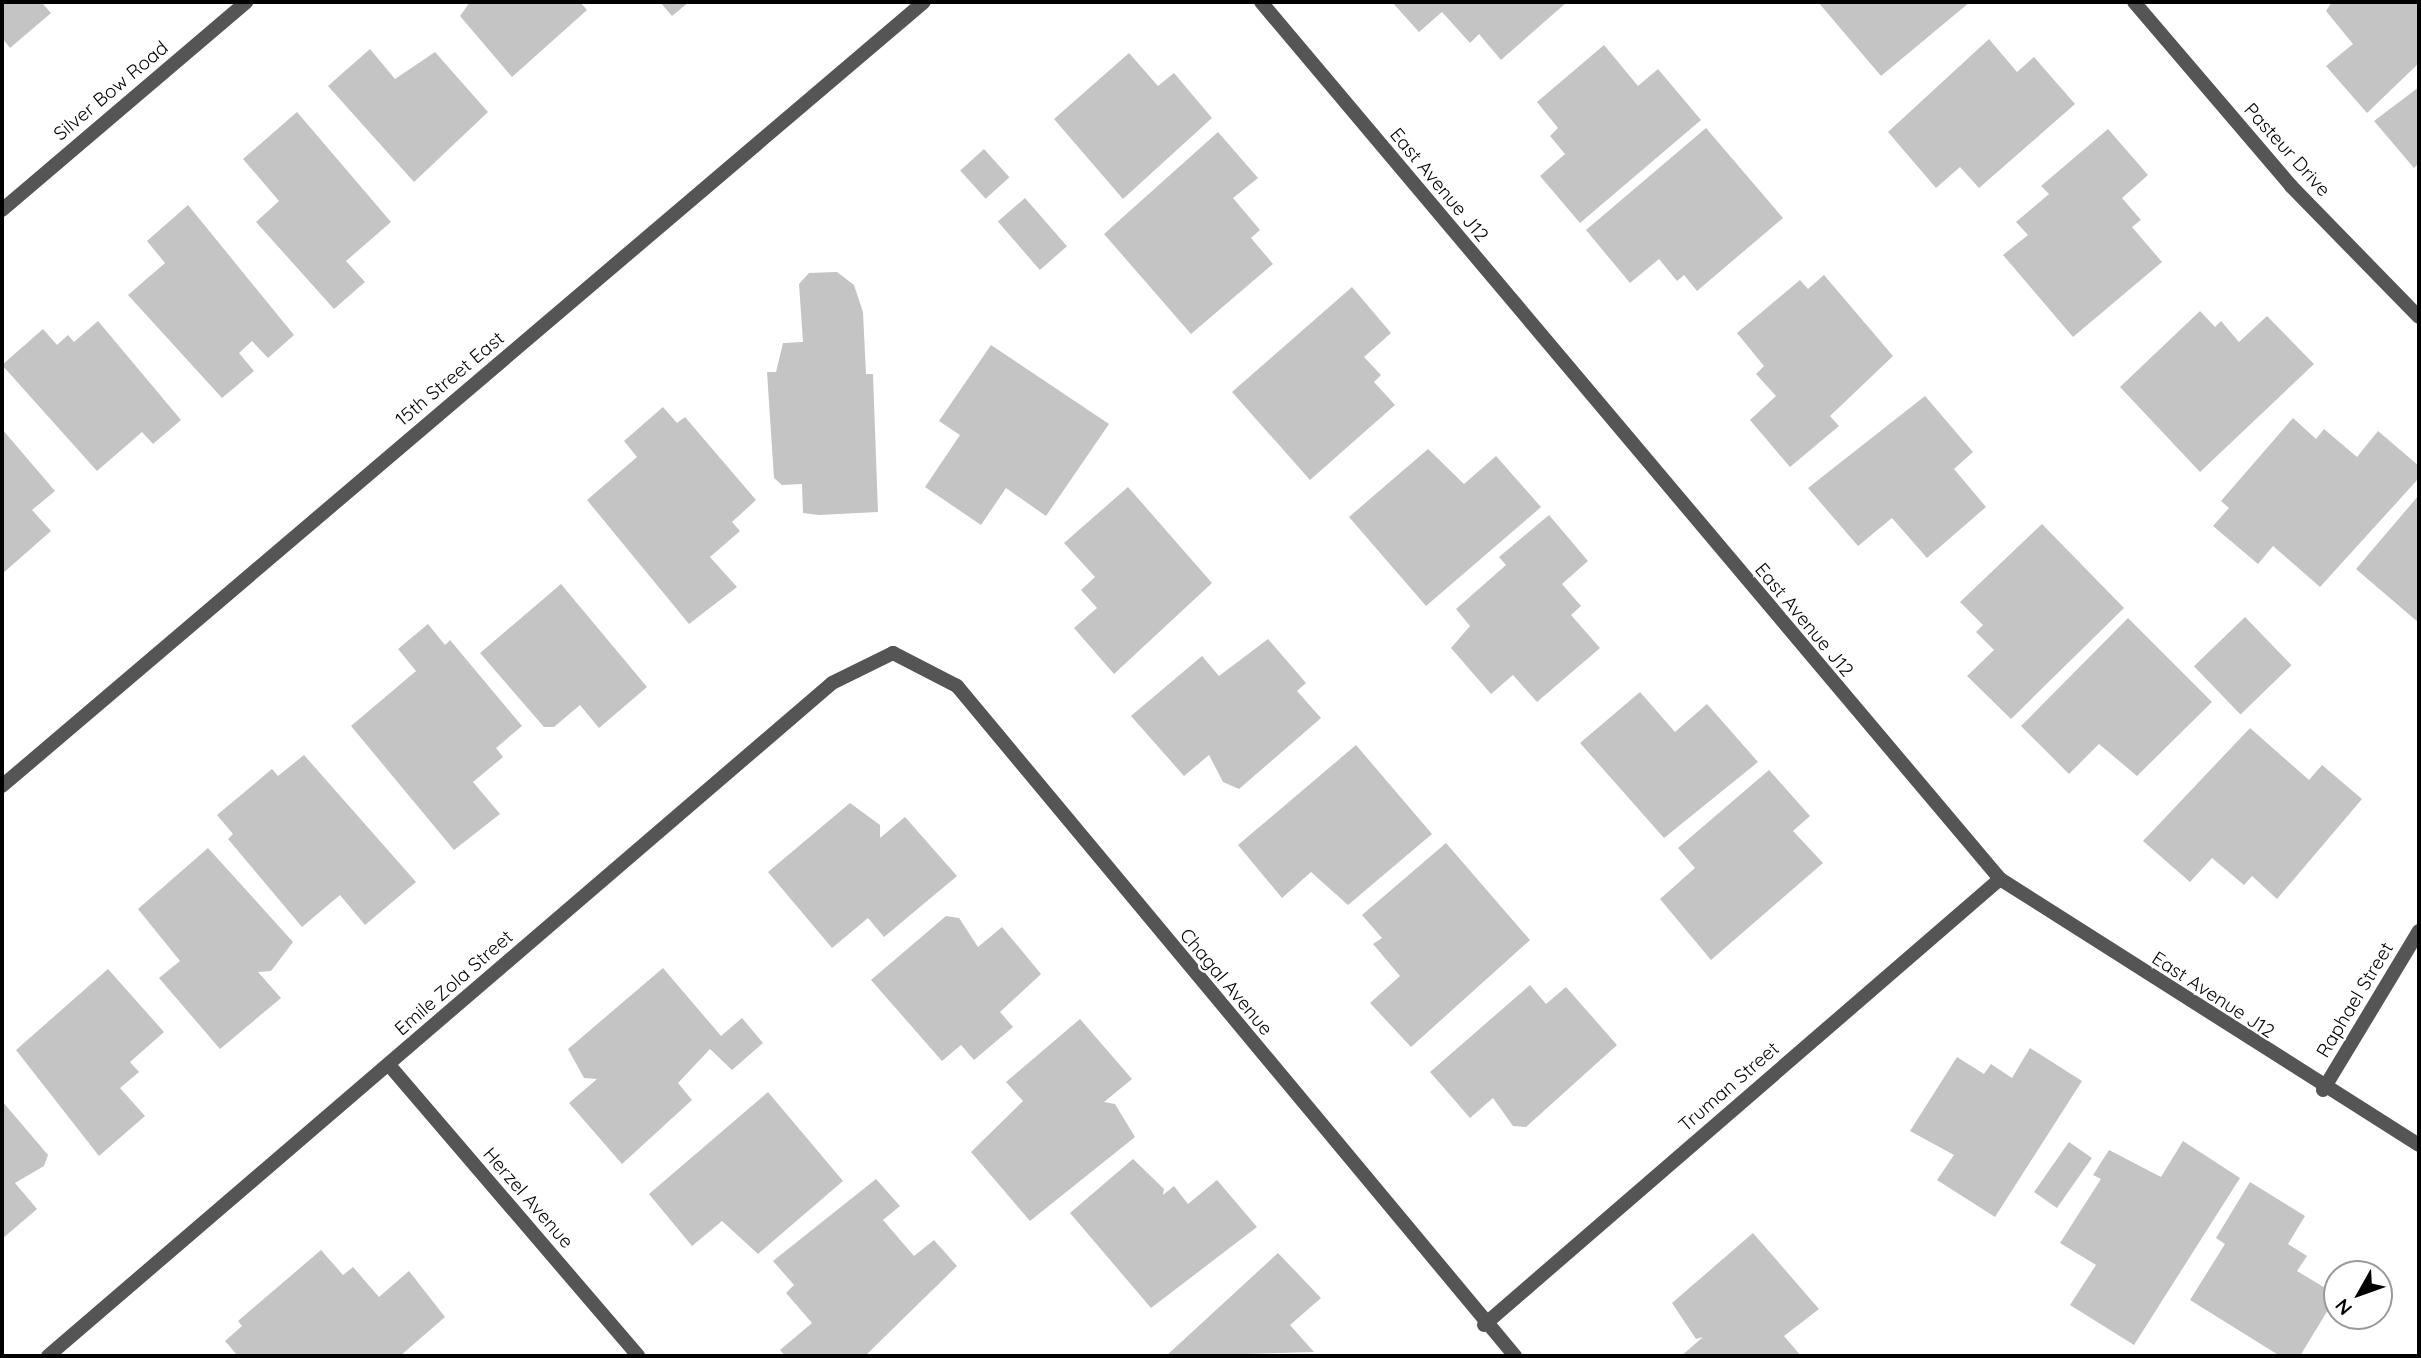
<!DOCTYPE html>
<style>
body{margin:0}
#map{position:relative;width:2421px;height:1358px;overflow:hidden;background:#fff;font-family:Quicksand,sans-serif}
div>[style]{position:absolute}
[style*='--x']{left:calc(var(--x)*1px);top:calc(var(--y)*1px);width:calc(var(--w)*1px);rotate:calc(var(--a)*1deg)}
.building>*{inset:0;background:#c4c4c4;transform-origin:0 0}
.minor>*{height:14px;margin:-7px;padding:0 7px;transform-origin:7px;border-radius:7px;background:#555}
.tertiary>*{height:14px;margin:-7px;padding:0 7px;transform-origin:7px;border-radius:7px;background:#555}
span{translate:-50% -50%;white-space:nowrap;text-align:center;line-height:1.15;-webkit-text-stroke:5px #fff;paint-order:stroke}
.street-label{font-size:19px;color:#000}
.frame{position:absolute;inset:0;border:4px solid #000;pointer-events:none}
.north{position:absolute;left:2323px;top:1260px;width:70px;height:70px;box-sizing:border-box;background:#fff;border:2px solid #999;border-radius:50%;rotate:230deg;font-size:19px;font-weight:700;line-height:28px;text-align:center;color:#000}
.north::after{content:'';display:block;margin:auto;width:24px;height:32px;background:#000;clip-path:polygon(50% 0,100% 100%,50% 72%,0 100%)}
</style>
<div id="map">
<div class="building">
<div style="clip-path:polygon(2px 2px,41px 2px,51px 13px,10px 48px,2px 38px)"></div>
<div style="clip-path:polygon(470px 2px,580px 2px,587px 10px,512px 77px,460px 16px)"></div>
<div style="clip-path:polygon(660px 2px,689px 2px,672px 16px)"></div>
<div style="clip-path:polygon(1392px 2px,1567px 2px,1501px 60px,1479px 34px,1470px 43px,1442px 12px,1419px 32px)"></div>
<div style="clip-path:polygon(1818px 2px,1970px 2px,1881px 76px)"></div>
<div style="clip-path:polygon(2332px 2px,2419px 2px,2419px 63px,2367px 113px,2326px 66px,2353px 44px,2326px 11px)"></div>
<div style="clip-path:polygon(1989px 39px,2017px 72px,2034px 57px,2075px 104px,1979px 188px,1960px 167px,1936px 188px,1888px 132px)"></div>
<div style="clip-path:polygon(1604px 45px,1638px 86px,1658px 69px,1701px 120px,1580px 223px,1540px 176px,1565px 154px,1550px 136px,1558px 128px,1537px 102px)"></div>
<div style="clip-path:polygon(370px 49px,395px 79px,435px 52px,488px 112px,414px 182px,328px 86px)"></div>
<div style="clip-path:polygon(1129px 53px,1158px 86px,1174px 73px,1212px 118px,1123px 199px,1054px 119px)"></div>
<div style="clip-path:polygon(2419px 87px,2419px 163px,2414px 168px,2374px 121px)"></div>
<div style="clip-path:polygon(297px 112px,391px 222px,346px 261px,365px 282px,334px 309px,256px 222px,279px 201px,243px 159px)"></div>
<div style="clip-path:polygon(1706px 128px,1783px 218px,1697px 291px,1684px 275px,1677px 281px,1659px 259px,1630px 283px,1586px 230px)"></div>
<div style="clip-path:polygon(2108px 129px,2148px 175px,2122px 198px,2141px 220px,2132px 227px,2162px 262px,2073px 337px,2003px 255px,2028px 235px,2016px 222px,2049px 194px,2041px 186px)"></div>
<div style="clip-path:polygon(1218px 132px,1258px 178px,1233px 198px,1260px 230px,1251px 238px,1273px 264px,1191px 334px,1104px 234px)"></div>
<div style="left:984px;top:149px;width:38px;height:32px;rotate:48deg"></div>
<div style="left:1025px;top:198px;width:64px;height:36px;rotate:49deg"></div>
<div style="clip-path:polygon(188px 205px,294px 335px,268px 358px,252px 341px,239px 353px,254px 371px,222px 398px,128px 295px,165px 263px,147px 241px)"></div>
<div style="clip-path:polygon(837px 272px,854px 285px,863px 312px,866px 374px,873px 374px,878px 512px,819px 515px,803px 513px,802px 484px,782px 485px,774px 478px,767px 372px,776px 372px,783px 343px,803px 342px,799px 284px,809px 273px)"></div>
<div style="clip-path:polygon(1824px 275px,1893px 356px,1830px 416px,1839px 426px,1790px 467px,1750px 420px,1776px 396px,1756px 374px,1764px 366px,1737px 333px,1800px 280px,1808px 289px)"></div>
<div style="clip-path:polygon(1352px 287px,1391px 333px,1364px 357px,1381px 375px,1374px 382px,1395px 405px,1310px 480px,1232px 392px)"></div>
<div style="clip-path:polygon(2200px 311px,2215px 327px,2221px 321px,2239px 342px,2267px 316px,2314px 364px,2200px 472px,2120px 387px)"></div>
<div style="clip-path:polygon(98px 321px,181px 420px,153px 444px,142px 432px,97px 471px,2px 365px,43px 329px,57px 345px,68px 335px,74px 342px)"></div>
<div style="clip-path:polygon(991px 345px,1109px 424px,1046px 516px,1006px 488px,981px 525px,925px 487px,960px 435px,939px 421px)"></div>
<div style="clip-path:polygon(1925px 396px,1973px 452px,1954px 469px,1986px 507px,1927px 558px,1892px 518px,1858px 546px,1808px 488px)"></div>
<div style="clip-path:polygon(663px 407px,677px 423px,685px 417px,756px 500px,732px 522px,740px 531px,710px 557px,737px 587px,689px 624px,587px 500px,637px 457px,624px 441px)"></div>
<div style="clip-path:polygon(2293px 418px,2316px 439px,2324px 429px,2357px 457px,2378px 431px,2419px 466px,2419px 478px,2320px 587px,2273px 546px,2258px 564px,2213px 526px,2229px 508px,2221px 501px)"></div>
<div style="clip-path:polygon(2px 429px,55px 491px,32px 510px,51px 531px,2px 574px)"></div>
<div style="clip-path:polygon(1428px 449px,1464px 484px,1496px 456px,1541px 507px,1426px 606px,1349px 517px)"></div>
<div style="clip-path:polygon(1128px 487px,1212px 583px,1114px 674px,1074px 628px,1097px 608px,1081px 590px,1095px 577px,1064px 543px)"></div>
<div style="clip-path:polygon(2419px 495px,2419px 623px,2356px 569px)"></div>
<div style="clip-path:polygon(1549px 515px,1588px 561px,1562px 584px,1581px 606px,1571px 615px,1600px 648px,1537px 702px,1513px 675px,1491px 694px,1451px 648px,1470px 626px,1456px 609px,1506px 565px,1499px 557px)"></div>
<div style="clip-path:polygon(2042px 524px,2124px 608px,2011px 719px,1967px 676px,1994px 650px,1976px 632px,1983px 625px,1960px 602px)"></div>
<div style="clip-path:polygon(561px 584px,647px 687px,599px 728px,580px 705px,554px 727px,544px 727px,480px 653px)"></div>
<div style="left:2245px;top:617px;width:67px;height:71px;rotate:46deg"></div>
<div style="clip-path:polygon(2128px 618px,2212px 702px,2137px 776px,2099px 744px,2069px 774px,2021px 726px)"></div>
<div style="clip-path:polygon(428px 624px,445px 645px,450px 640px,522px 726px,496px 748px,503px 757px,473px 782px,500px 814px,454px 850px,351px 726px,416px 671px,398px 649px)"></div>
<div style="clip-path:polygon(1268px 639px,1306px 683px,1297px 691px,1321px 718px,1239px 789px,1223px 782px,1209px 755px,1184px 776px,1131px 716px,1202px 656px,1219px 676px)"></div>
<div style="clip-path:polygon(1640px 692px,1675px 732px,1707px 704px,1758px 762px,1664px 838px,1580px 743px)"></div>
<div style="clip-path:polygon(2250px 728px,2309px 780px,2322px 765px,2362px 799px,2277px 899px,2252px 876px,2244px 885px,2212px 858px,2190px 882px,2143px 841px)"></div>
<div style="clip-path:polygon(1356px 745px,1432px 834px,1348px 905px,1311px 872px,1282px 898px,1238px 845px)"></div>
<div style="clip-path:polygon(304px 755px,416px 882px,365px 925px,340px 895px,302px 927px,228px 839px,233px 834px,217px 815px,272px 769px,278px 776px)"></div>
<div style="clip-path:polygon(1769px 770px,1810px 816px,1793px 831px,1823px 863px,1711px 960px,1660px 899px,1695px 868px,1678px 848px)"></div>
<div style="clip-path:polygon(850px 803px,880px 825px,880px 838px,905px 817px,957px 876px,884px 937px,868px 918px,832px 948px,768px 872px)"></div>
<div style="clip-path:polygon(1446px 843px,1530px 940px,1411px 1047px,1370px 1003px,1400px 976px,1373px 944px,1382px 938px,1362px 915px)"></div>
<div style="clip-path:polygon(208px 848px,293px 942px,271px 971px,258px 972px,281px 998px,220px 1049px,159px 978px,180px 961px,138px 909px)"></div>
<div style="clip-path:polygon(946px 916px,959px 918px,978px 947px,1002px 927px,1041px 974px,1000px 1012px,1013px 1027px,974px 1060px,961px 1045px,942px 1061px,871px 980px)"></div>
<div style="clip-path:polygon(663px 968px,721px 1036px,742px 1018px,763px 1043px,732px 1070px,710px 1049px,678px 1083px,692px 1100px,622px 1164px,569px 1103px,597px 1079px,584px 1078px,568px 1049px)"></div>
<div style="clip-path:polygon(108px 969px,164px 1032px,130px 1062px,139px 1072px,120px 1088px,145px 1116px,99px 1156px,16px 1050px)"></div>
<div style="clip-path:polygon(1530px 985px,1546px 1004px,1566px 987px,1617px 1045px,1526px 1127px,1513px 1126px,1493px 1098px,1470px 1118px,1430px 1072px)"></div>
<div style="clip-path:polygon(1080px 1019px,1132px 1079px,1104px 1102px,1115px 1104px,1135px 1137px,1030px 1221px,971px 1152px,1023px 1101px,1006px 1082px)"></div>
<div style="clip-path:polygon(2030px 1048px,2082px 1081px,1995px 1217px,1937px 1180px,1954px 1155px,1910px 1131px,1957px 1057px,1984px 1074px,1991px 1064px,2012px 1078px)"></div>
<div style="clip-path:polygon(768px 1092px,843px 1181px,758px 1254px,722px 1221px,692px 1246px,649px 1194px)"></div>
<div style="clip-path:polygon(2px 1101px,48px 1155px,44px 1166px,15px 1183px,37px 1209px,2px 1239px)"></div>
<div style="clip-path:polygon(2183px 1141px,2240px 1178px,2134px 1345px,2070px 1305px,2096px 1265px,2060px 1243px,2101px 1179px,2093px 1175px,2109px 1150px,2161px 1177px)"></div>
<div style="left:2069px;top:1142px;width:28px;height:61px;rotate:35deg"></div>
<div style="clip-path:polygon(1133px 1159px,1164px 1189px,1163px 1195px,1174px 1186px,1188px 1204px,1217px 1180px,1257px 1227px,1151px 1308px,1070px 1213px)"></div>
<div style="clip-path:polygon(876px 1179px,900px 1206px,883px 1220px,914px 1256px,934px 1240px,957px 1266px,865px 1356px,785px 1356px,780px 1350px,812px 1323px,786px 1293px,794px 1285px,773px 1261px)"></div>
<div style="clip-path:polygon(2250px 1182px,2305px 1216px,2288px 1244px,2307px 1256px,2297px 1271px,2337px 1295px,2300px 1356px,2280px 1356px,2190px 1300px,2225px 1244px,2216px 1238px)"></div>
<div style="clip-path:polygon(1753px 1233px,1819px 1309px,1784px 1336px,1801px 1356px,1681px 1356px,1703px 1337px,1696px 1339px,1672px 1303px)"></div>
<div style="clip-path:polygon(321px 1250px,343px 1275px,353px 1267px,379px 1297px,409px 1271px,445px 1317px,400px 1356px,238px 1356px,225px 1341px,242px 1326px,238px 1321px)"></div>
<div style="clip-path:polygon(1278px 1253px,1321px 1298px,1290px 1325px,1314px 1352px,1166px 1356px)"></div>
</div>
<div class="minor">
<div style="--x:1261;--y:2;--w:1147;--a:49.88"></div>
<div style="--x:2000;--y:879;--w:496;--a:32.4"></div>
<div style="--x:2134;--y:2;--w:242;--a:49.5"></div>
<div style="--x:2291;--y:186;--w:183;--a:45.7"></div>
<div style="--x:2;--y:210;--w:321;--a:-40.4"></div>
<div style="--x:389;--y:1065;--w:383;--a:49.4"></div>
<div style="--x:2323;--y:1090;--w:186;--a:-58.9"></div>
<div style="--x:1484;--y:1325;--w:682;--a:-40.84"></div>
<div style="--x:48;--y:1356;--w:1033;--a:-40.64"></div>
<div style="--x:832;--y:683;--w:68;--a:-26.2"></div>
<div style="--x:893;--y:653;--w:72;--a:27.3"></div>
<div style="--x:957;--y:686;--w:872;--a:50.21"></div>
</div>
<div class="tertiary">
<div style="--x:2;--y:786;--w:1210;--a:-40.38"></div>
</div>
<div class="street-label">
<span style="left:111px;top:91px;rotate:-40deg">Silver Bow Road</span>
<span style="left:2287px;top:150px;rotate:48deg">Pasteur Drive</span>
<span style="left:1439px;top:185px;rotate:50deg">East Avenue J12</span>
<span style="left:450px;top:379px;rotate:-40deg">15th Street East</span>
<span style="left:1804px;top:620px;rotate:50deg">East Avenue J12</span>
<span style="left:1226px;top:982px;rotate:50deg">Chagal Avenue</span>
<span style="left:454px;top:983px;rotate:-41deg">Emile Zola Street</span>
<span style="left:2213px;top:995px;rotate:33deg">East Avenue J12</span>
<span style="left:2355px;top:1000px;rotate:-59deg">Raphael Street</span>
<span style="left:1729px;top:1087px;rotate:-41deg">Truman Street</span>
<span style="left:528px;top:1198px;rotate:49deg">Herzel Avenue</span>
</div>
<div class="frame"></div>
<div class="north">N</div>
</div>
